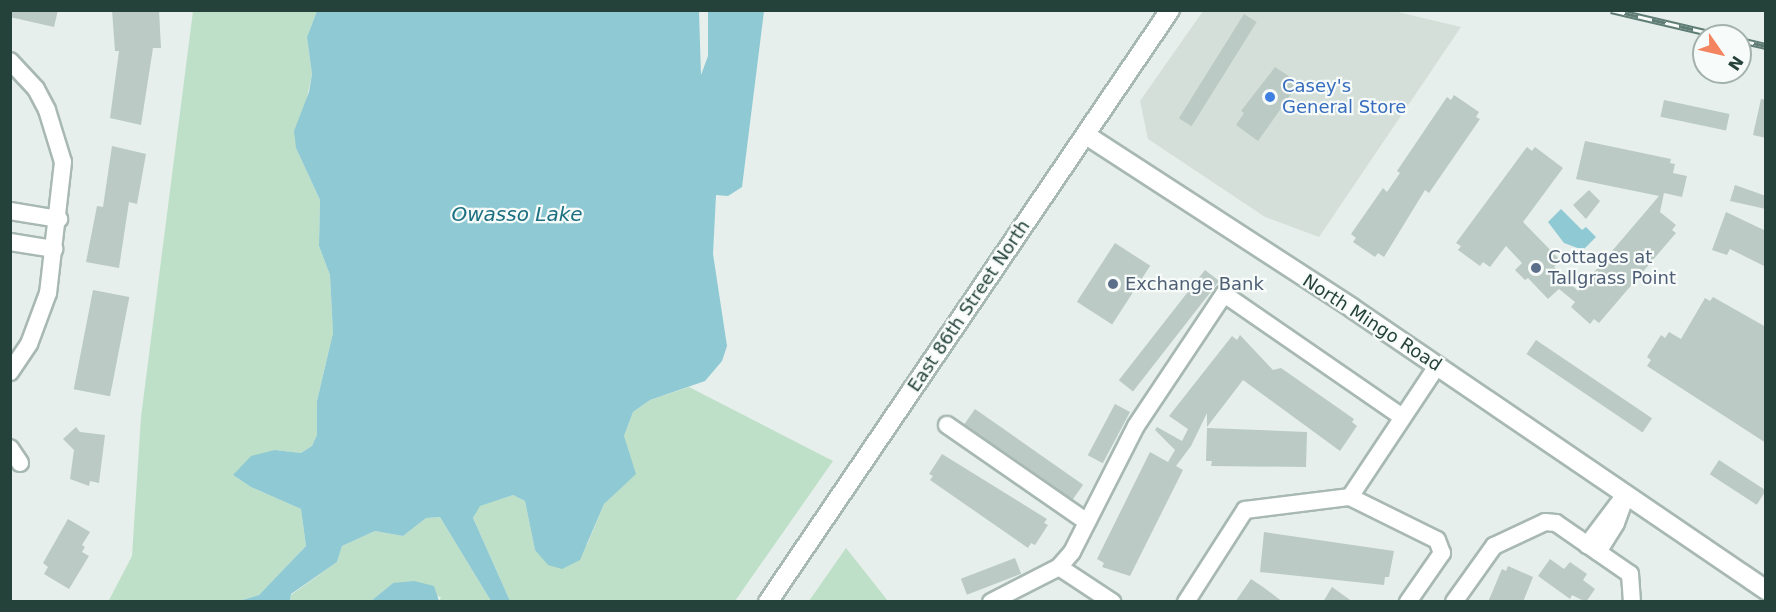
<!DOCTYPE html>
<style>
body{margin:0}
#map{position:relative;width:1776px;height:612px;overflow:hidden;background:#e6efeb;font-family:"DejaVu Sans",sans-serif}
div>[style]{position:absolute}
[style*='--x']{left:calc(var(--x)*1px);top:calc(var(--y)*1px);width:calc(var(--w)*1px);rotate:calc(var(--a)*1deg)}
.built>*{inset:0;background:#d4dfda}
.green>*{inset:0;background:#bfe0c8}
.water>*{inset:0;background:#8ec9d4}
.building>*{inset:0;background:#bbcac4;transform-origin:0 0}
.roads{filter:drop-shadow(2px 0 #a8b8b2) drop-shadow(-2px 0 #a8b8b2) drop-shadow(0 2px #a8b8b2) drop-shadow(0 -2px #a8b8b2)}
.street>*{height:16px;margin:-8px;padding:0 8px;transform-origin:8px;border-radius:8px;background:#fff}
.secondary>*{height:18px;margin:-9px;padding:0 9px;transform-origin:9px;border-radius:9px;background:#fff}
.rail>*{height:7px;margin-top:-3.5px;transform-origin:0;background:repeating-linear-gradient(90deg,#f7fbf9 0 14px,#5f7d75 0 28px);box-sizing:border-box;border-block:2px solid #5f7d75}
.dots>*{width:16px;height:16px;translate:-50% -50%;box-sizing:border-box;border:3px solid #f7fbf9;border-radius:50%}
span{translate:-50% -50%;white-space:nowrap;text-align:center;line-height:1.15;-webkit-text-stroke:4.5px #f7fbf9;paint-order:stroke}
.shop-label{font-size:18px;color:#366cbe}
.left{translate:0 -50%;text-align:left}
.service-label{font-size:18px;color:#4e5e75}
.street-label{font-size:18px;color:#24423a}
.water-label{font-size:20px;color:#1c6f80;font-style:italic}
.frame{position:absolute;inset:0;border:12px solid #24423a;pointer-events:none}
.north{position:absolute;left:1692px;top:24px;width:60px;height:60px;box-sizing:border-box;background:#f7fbf9;border:2px solid #a3b1ad;border-radius:50%;rotate:124deg;font-size:16px;font-weight:700;line-height:24px;text-align:center;color:#24423a}
.north::after{content:'';display:block;margin:auto;width:21px;height:27px;background:#f4845f;clip-path:polygon(50% 0,100% 100%,50% 72%,0 100%)}
</style>
<div id="map">
<div class="built">
<div style="clip-path:polygon(1203px 11px,1394px 11px,1461px 27px,1319px 237px,1265px 217px,1148px 139px,1140px 101px)"></div>
</div>
<div class="green">
<div style="clip-path:polygon(193px 11px,317px 11px,307px 37px,312px 74px,296px 148px,320px 200px,319px 246px,330px 275px,333px 333px,317px 401px,317px 435px,312px 446px,301px 453px,275px 450px,233px 475px,251px 487px,301px 509px,306px 546px,259px 595px,239px 601px,108px 602px,132px 556px,141px 417px)"></div>
<div style="clip-path:polygon(689px 387px,833px 461px,735px 601px,510px 601px,473px 518px,480px 505px,513px 495px,525px 501px,535px 550px,587px 545px,604px 504px,618px 490px,624px 436px,633px 412px,650px 400px)"></div>
<div style="clip-path:polygon(440px 517px,491px 601px,439px 601px,441px 597px,393px 583px,371px 601px,290px 602px,291px 595px,337px 562px,342px 546px,375px 531px,403px 536px,426px 518px)"></div>
<div style="clip-path:polygon(846px 548px,888px 601px,809px 601px)"></div>
</div>
<div class="water">
<div style="clip-path:polygon(317px 11px,699px 11px,701px 75px,708px 56px,708px 11px,764px 11px,742px 187px,728px 196px,716px 195px,713px 254px,727px 346px,722px 361px,705px 381px,650px 400px,633px 412px,624px 436px,636px 474px,604px 504px,580px 560px,562px 569px,548px 565px,535px 550px,525px 501px,513px 495px,480px 506px,473px 518px,510px 601px,491px 601px,440px 517px,426px 518px,403px 536px,375px 531px,342px 546px,337px 562px,291px 594px,290px 601px,239px 601px,259px 595px,306px 546px,301px 509px,251px 487px,233px 475px,251px 456px,275px 450px,301px 453px,312px 446px,317px 435px,317px 401px,333px 333px,330px 275px,319px 246px,320px 200px,296px 148px,294px 131px,309px 92px,312px 74px,307px 37px)"></div>
<div style="clip-path:polygon(1561px 209px,1582px 230px,1586px 227px,1596px 237px,1583px 250px,1564px 243px,1548px 222px)"></div>
<div style="clip-path:polygon(414px 581px,434px 586px,439px 601px,371px 601px,393px 583px)"></div>
</div>
<div class="building">
<div style="clip-path:polygon(10px 10px,58px 10px,54px 27px,10px 17px)"></div>
<div style="clip-path:polygon(112px 10px,159px 10px,161px 48px,153px 48px,141px 125px,110px 118px,119px 51px,115px 51px)"></div>
<div style="left:1244px;top:14px;width:15px;height:123px;rotate:32deg"></div>
<div style="clip-path:polygon(1275px 67px,1299px 83px,1258px 141px,1236px 125px,1244px 113px,1241px 111px)"></div>
<div style="clip-path:polygon(1454px 95px,1479px 112px,1476px 117px,1480px 119px,1429px 193px,1425px 190px,1384px 257px,1378px 253px,1375px 257px,1353px 242px,1356px 238px,1351px 234px,1383px 188px,1387px 192px,1400px 173px,1397px 171px,1447px 97px,1451px 100px)"></div>
<div style="clip-path:polygon(1761px 99px,1766px 100px,1766px 138px,1753px 135px)"></div>
<div style="left:1664px;top:100px;width:67px;height:17px;rotate:12deg"></div>
<div style="clip-path:polygon(1585px 141px,1671px 159px,1670px 163px,1675px 164px,1673px 173px,1687px 176px,1682px 197px,1664px 193px,1660px 212px,1676px 225px,1672px 230px,1676px 233px,1599px 323px,1594px 319px,1590px 324px,1571px 307px,1575px 302px,1559px 289px,1548px 299px,1528px 278px,1525px 280px,1515px 270px,1522px 263px,1506px 246px,1490px 267px,1483px 262px,1480px 266px,1458px 250px,1461px 246px,1456px 243px,1527px 147px,1532px 151px,1535px 147px,1563px 168px,1523px 222px,1561px 261px,1554px 267px,1578px 291px,1659px 196px,1576px 179px)"></div>
<div style="clip-path:polygon(112px 146px,146px 154px,137px 204px,129px 202px,119px 268px,86px 262px,97px 206px,103px 207px)"></div>
<div style="clip-path:polygon(1735px 185px,1766px 196px,1766px 209px,1730px 201px)"></div>
<div style="clip-path:polygon(1589px 190px,1600px 201px,1586px 219px,1573px 205px)"></div>
<div style="clip-path:polygon(1726px 212px,1766px 231px,1766px 267px,1730px 249px,1727px 255px,1712px 250px)"></div>
<div style="left:1115px;top:243px;width:42px;height:70px;rotate:33deg"></div>
<div style="left:1205px;top:270px;width:18px;height:140px;rotate:38deg"></div>
<div style="left:93px;top:290px;width:37px;height:101px;rotate:11deg"></div>
<div style="clip-path:polygon(1713px 297px,1766px 327px,1766px 443px,1647px 366px,1651px 360px,1647px 357px,1661px 335px,1665px 338px,1669px 332px,1681px 339px,1705px 298px,1710px 301px)"></div>
<div style="clip-path:polygon(1240px 335px,1273px 370px,1281px 368px,1354px 419px,1352px 422px,1357px 426px,1340px 451px,1243px 380px,1207px 427px,1207px 413px,1191px 446px,1176px 466px,1183px 470px,1130px 576px,1102px 567px,1104px 563px,1097px 559px,1150px 452px,1168px 462px,1175px 450px,1155px 430px,1157px 427px,1182px 441px,1188px 429px,1169px 416px,1232px 336px,1237px 340px)"></div>
<div style="left:1536px;top:340px;width:140px;height:17px;rotate:34deg"></div>
<div style="left:1115px;top:404px;width:17px;height:58px;rotate:28deg"></div>
<div style="left:975px;top:409px;width:132px;height:19px;rotate:35deg"></div>
<div style="clip-path:polygon(76px 427px,80px 432px,105px 435px,99px 483px,90px 481px,89px 486px,70px 479px,74px 450px,63px 439px)"></div>
<div style="clip-path:polygon(1207px 428px,1307px 432px,1306px 467px,1211px 466px,1212px 461px,1206px 461px)"></div>
<div style="clip-path:polygon(942px 454px,1047px 519px,1044px 523px,1048px 525px,1035px 545px,1031px 543px,1028px 548px,930px 480px,933px 476px,929px 474px)"></div>
<div style="left:1719px;top:460px;width:56px;height:17px;rotate:33deg"></div>
<div style="clip-path:polygon(68px 519px,90px 532px,82px 545px,85px 547px,82px 552px,89px 556px,69px 589px,44px 574px,48px 567px,43px 563px)"></div>
<div style="clip-path:polygon(1264px 532px,1394px 551px,1389px 577px,1385px 577px,1384px 585px,1260px 572px)"></div>
<div style="left:1015px;top:558px;width:17px;height:58px;rotate:69deg"></div>
<div style="clip-path:polygon(1550px 559px,1564px 569px,1570px 562px,1587px 574px,1583px 580px,1595px 589px,1586px 602px,1572px 595px,1570px 599px,1538px 576px)"></div>
<div style="clip-path:polygon(1508px 566px,1533px 577px,1523px 602px,1488px 602px,1502px 569px,1506px 571px)"></div>
<div style="clip-path:polygon(1251px 579px,1263px 587px,1283px 602px,1235px 602px)"></div>
<div style="clip-path:polygon(1332px 587px,1353px 602px,1323px 602px)"></div>
</div>
<div class="roads">
<div class="street">
<div style="--x:10;--y:61;--w:38;--a:47"></div>
<div style="--x:36;--y:89;--w:24;--a:62"></div>
<div style="--x:47;--y:110;--w:54;--a:72.9"></div>
<div style="--x:63;--y:162;--w:132;--a:96.5"></div>
<div style="--x:48;--y:293;--w:54;--a:110.4"></div>
<div style="--x:29;--y:344;--w:34;--a:124"></div>
<div style="--x:10;--y:211;--w:50;--a:9.3"></div>
<div style="--x:10;--y:242;--w:45;--a:9"></div>
<div style="--x:947;--y:425;--w:170;--a:34.7"></div>
<div style="--x:10;--y:448;--w:18;--a:56"></div>
<div style="--x:1350;--y:497;--w:157;--a:-56.4"></div>
<div style="--x:1587;--y:545;--w:56;--a:-52.9"></div>
<div style="--x:1598;--y:552;--w:34;--a:-58"></div>
<div style="--x:1616;--y:523;--w:30;--a:-70"></div>
<div style="--x:1059;--y:567;--w:64;--a:33.4"></div>
<div style="--x:991;--y:602;--w:76;--a:-27.2"></div>
<div style="--x:1059;--y:567;--w:20;--a:-49"></div>
<div style="--x:1072;--y:552;--w:141;--a:-63.1"></div>
<div style="--x:1136;--y:426;--w:159;--a:-56.3"></div>
<div style="--x:1224;--y:294;--w:215;--a:34.6"></div>
<div style="--x:1186;--y:602;--w:109;--a:-57.3"></div>
<div style="--x:1245;--y:510;--w:106;--a:-7.1"></div>
<div style="--x:1350;--y:497;--w:97;--a:26.3"></div>
<div style="--x:1437;--y:540;--w:14;--a:69"></div>
<div style="--x:1442;--y:553;--w:60;--a:124.8"></div>
<div style="--x:1454;--y:602;--w:69;--a:-54.5"></div>
<div style="--x:1494;--y:546;--w:56;--a:-25.2"></div>
<div style="--x:1545;--y:522;--w:11;--a:5"></div>
<div style="--x:1556;--y:523;--w:90;--a:34.6"></div>
<div style="--x:1630;--y:574;--w:28;--a:86"></div>
</div>
<div class="secondary">
<div style="--x:1086;--y:135;--w:317;--a:33"></div>
<div style="--x:1352;--y:308;--w:501;--a:34.26"></div>
<div style="--x:768;--y:602;--w:716;--a:-55.82"></div>
</div>
</div>
<div class="rail">
<div style="--x:1611;--y:10;--w:114;--a:13.2"></div>
<div style="--x:1740;--y:40;--w:27;--a:13"></div>
</div>
<div class="dots">
<div style="left:1270px;top:97px;background:#3f7fe0"></div>
<div style="left:1536px;top:268px;background:#5c6f8a"></div>
<div style="left:1113px;top:284px;background:#5c6f8a"></div>
</div>
<div class="shop-label">
<span class="left" style="left:1282px;top:97px">Casey's<br>General Store</span>
</div>
<div class="service-label">
<span class="left" style="left:1548px;top:268px">Cottages at<br>Tallgrass Point</span>
<span class="left" style="left:1125px;top:284px">Exchange Bank</span>
</div>
<div class="street-label">
<span style="left:969px;top:306px;rotate:-56deg">East 86th Street North</span>
<span style="left:1372px;top:323px;rotate:33deg">North Mingo Road</span>
</div>
<div class="water-label">
<span style="left:517px;top:214px">Owasso Lake</span>
</div>
<div class="frame"></div>
<div class="north">N</div>
</div>
